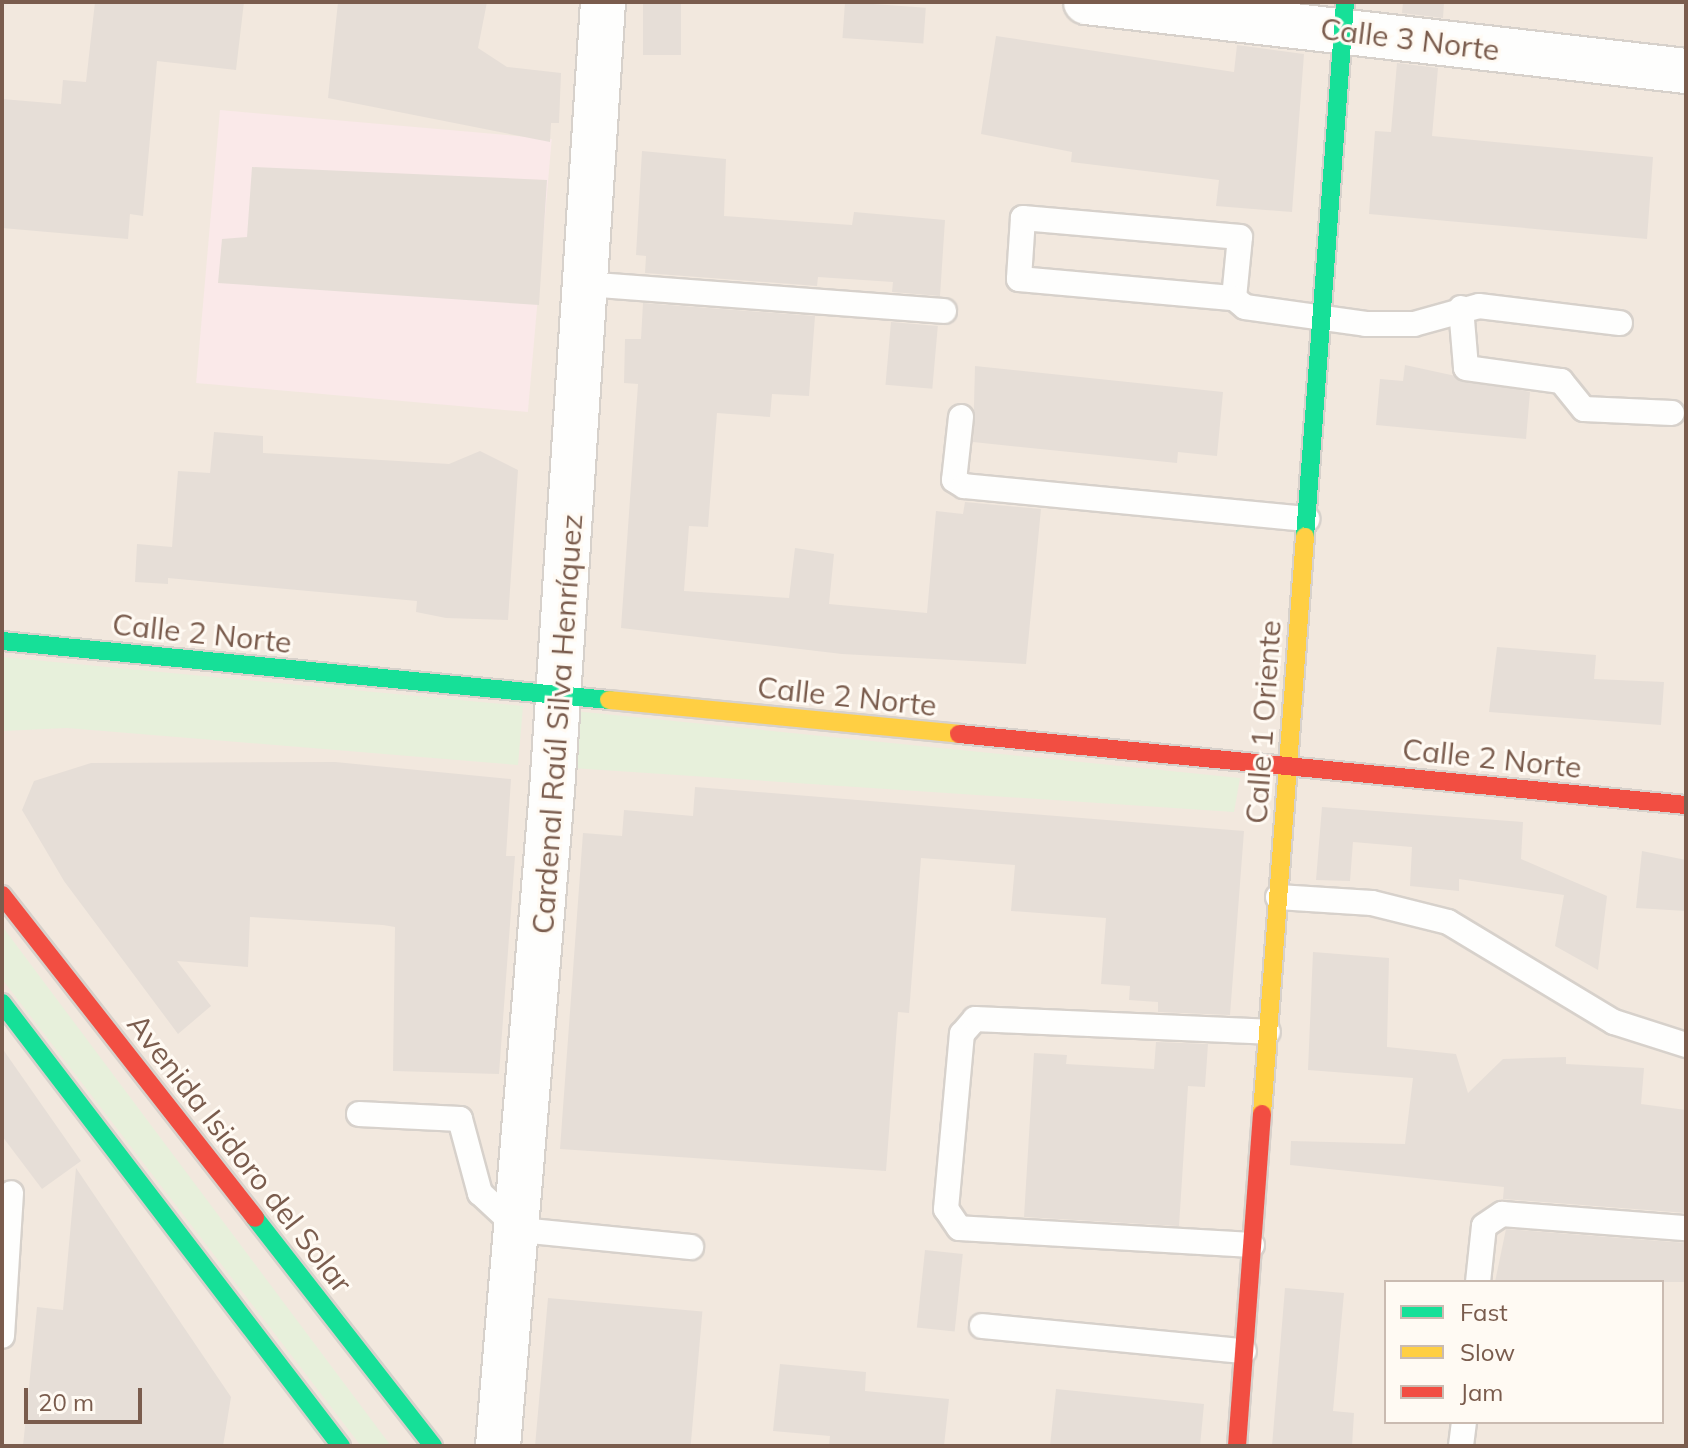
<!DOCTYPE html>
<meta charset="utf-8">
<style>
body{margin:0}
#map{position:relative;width:1688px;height:1448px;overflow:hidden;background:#f9f5f0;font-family:Mulish,sans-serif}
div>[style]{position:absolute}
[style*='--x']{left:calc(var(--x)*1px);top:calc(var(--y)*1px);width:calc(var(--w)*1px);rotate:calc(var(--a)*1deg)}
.residential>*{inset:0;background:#f2e8de}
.medical>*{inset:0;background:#fae9e9;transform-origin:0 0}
.green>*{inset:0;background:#e7f0db}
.building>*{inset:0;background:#e6ded7;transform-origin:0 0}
.roads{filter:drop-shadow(2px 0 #d7d1cb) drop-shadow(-2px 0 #d7d1cb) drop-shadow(0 2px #d7d1cb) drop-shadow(0 -2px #d7d1cb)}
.lane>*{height:24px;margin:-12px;padding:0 12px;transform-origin:12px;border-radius:12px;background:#fefefd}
.street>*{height:44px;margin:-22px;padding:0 22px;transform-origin:22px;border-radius:22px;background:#fefefd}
.fast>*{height:18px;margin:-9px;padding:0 9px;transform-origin:9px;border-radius:9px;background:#16e098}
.slow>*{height:18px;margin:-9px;padding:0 9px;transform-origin:9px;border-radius:9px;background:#ffcf43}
.jam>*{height:18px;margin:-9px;padding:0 9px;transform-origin:9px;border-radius:9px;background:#f24e42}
span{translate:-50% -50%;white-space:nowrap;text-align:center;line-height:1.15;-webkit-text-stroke:6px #fffaf3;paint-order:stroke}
.street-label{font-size:30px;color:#7a5c4d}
.frame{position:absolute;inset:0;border:4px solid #7a5c4d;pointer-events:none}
.legend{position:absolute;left:1384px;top:1280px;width:280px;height:144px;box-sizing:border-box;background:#fffaf3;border:2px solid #cabbb1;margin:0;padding:10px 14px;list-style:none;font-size:24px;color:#7a5c4d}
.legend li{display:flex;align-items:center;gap:16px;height:40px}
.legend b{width:40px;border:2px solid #cabbb1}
.scale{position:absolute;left:24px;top:1388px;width:118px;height:36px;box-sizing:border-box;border:4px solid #7a5c4d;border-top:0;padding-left:10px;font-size:24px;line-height:28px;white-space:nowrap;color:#7a5c4d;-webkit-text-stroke:6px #fffaf3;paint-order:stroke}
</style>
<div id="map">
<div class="residential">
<div style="clip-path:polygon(evenodd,2px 2px,1686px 2px,1686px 1446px,2px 1446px,2px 2px,1386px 1282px,1662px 1282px,1662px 1422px,1386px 1422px,1386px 1282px)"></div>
</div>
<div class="medical">
<div style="left:220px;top:110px;width:333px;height:274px;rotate:5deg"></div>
</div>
<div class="green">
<div style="clip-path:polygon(2px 657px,523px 706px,518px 765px,67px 728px,2px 731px)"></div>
<div style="clip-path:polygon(574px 711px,1240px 778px,1234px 812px,572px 768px)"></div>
<div style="clip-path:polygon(2px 926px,391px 1446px,361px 1446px,2px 979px)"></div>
</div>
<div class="building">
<div style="clip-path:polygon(95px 2px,244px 2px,236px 70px,157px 61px,143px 216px,130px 214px,128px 239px,2px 228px,2px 99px,61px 104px,63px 80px,86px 82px)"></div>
<div style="clip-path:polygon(338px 2px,487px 2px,478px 48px,507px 67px,561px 73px,559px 123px,551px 123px,550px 142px,328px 98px)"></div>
<div style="left:643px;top:2px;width:38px;height:53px"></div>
<div style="left:845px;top:2px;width:81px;height:36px;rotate:4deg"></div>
<div style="clip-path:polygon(1403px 2px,1444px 2px,1443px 18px,1402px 13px)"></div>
<div style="clip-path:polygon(996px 36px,1234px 72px,1237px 45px,1304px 54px,1292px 212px,1216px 206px,1219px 180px,1071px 162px,1072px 152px,981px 134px)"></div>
<div style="clip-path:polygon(1397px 63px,1438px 68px,1432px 136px,1653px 157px,1647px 239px,1369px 214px,1375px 131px,1391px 132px)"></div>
<div style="clip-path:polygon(642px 151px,726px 159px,724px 216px,852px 225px,854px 212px,945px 220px,940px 296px,892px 292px,893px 282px,818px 277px,817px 286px,645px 273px,646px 256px,636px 255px)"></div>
<div style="clip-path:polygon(252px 167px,547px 180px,539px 305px,218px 283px,222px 239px,247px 237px)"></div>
<div style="clip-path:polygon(643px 303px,815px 316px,809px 396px,772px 394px,770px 417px,717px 413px,708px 527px,689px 526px,684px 591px,789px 598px,795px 548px,834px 554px,829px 604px,927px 613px,936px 511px,963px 514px,965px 502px,1041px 509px,1026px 664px,842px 654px,621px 628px,638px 384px,624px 383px,625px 339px,641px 339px)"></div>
<div style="left:891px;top:322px;width:47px;height:63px;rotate:5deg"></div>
<div style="clip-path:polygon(1405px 365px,1530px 392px,1526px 439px,1376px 425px,1380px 379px,1403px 381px)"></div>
<div style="clip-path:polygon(975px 366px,1223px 392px,1217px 456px,1178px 452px,1177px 463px,973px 442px)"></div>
<div style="clip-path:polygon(214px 432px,263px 436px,263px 453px,449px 464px,480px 451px,518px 470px,508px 620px,446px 618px,416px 612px,417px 601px,168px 578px,168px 584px,135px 582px,137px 544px,172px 547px,178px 471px,210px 473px)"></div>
<div style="clip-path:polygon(1497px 647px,1596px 655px,1594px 679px,1664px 682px,1661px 725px,1489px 712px)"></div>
<div style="clip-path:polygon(335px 762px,511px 779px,506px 856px,515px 856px,499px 1074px,393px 1071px,395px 927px,383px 925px,250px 917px,248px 967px,177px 961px,211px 1006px,178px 1034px,64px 881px,22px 810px,34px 781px,91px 763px)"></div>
<div style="clip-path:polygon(695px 787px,1244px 831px,1230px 1015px,1158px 1012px,1158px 1002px,1129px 1000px,1130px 986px,1101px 984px,1106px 918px,1011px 911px,1015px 865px,921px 858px,909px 1013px,898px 1012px,886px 1171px,560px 1149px,583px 833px,622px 836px,624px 810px,693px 816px)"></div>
<div style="clip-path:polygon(1322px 807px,1523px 822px,1521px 859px,1607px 896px,1598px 970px,1555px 946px,1564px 895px,1459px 879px,1459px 891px,1410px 886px,1412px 847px,1353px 842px,1350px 881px,1316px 880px)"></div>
<div style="clip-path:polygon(1642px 851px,1686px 860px,1686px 911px,1636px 908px)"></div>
<div style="clip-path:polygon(1313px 952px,1389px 958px,1387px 1047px,1456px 1054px,1468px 1093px,1503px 1059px,1566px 1057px,1566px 1064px,1644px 1068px,1641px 1104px,1686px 1110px,1686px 1213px,1503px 1199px,1504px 1187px,1290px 1165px,1291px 1141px,1405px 1144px,1413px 1078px,1308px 1070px)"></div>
<div style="clip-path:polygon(1156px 1042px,1208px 1044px,1205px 1087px,1188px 1086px,1179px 1226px,1024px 1217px,1034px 1053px,1067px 1055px,1066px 1064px,1154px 1069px)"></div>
<div style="clip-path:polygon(2px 1048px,81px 1161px,42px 1189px,2px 1136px)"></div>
<div style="clip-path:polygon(76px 1168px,231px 1397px,223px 1446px,23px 1446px,37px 1307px,63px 1310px)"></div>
<div style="clip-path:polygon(1506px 1229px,1686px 1243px,1686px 1282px,1495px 1282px)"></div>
<div style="left:925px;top:1250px;width:38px;height:78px;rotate:6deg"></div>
<div style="clip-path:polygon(1285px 1288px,1344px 1293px,1333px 1411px,1354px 1413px,1352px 1446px,1272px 1446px)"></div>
<div style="left:548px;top:1298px;width:155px;height:149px;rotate:5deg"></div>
<div style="clip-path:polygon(780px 1364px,866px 1372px,865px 1391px,949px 1399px,944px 1446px,829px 1446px,830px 1436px,773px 1431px)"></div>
<div style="clip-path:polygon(1056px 1389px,1204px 1404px,1200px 1446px,1050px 1446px)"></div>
</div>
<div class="roads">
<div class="lane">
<div style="--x:585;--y:284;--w:360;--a:4.3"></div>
<div style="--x:1234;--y:298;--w:61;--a:-84.4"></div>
<div style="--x:1240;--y:237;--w:218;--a:-175"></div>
<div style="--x:1023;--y:218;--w:61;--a:93.8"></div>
<div style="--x:1019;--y:279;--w:216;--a:5.1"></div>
<div style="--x:1234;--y:298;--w:14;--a:39"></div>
<div style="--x:1245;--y:307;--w:122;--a:8"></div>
<div style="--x:1366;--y:324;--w:48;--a:0"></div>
<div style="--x:1414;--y:324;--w:67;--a:-15.5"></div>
<div style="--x:1479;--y:306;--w:142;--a:6.9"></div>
<div style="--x:1461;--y:308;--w:60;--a:85.2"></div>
<div style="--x:1466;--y:368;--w:96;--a:7.8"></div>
<div style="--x:1561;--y:381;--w:36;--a:51"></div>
<div style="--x:1584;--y:409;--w:88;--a:2.6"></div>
<div style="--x:961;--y:417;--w:63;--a:96.3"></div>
<div style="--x:954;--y:480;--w:12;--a:31"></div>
<div style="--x:964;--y:486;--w:345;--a:5.5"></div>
<div style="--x:1278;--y:897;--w:94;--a:3.7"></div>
<div style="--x:1372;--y:903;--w:78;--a:14"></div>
<div style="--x:1448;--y:922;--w:194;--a:31.1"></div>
<div style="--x:1614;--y:1022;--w:76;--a:17.7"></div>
<div style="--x:359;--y:1114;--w:101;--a:2.8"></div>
<div style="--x:460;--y:1119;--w:77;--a:74.9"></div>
<div style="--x:480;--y:1193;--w:54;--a:42.8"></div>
<div style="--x:520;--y:1230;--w:172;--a:5.7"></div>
<div style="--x:1252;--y:1245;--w:293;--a:-176.7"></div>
<div style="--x:959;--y:1228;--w:23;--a:-124"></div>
<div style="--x:946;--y:1209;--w:176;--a:-84.8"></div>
<div style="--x:962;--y:1034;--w:20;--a:-49"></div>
<div style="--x:975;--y:1019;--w:293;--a:2.5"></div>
<div style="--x:1478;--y:1282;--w:56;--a:-83.9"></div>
<div style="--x:1484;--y:1226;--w:22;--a:-34"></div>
<div style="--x:1502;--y:1214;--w:185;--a:4.4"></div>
<div style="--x:982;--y:1326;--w:263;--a:5.5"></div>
<div style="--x:2;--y:1336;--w:143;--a:-86.4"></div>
<div style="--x:1461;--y:1446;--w:24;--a:-83"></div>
</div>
<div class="street">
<div style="--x:1086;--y:2;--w:604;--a:6.56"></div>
<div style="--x:498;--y:1446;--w:657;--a:-85.29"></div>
<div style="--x:552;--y:791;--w:791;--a:-86.3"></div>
</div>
<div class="fast">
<div style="--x:1305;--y:537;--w:536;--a:-85.72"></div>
<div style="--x:2;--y:641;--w:610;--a:5.55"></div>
<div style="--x:2;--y:1003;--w:558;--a:52.58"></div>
<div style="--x:255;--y:1218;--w:289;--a:52"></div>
</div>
<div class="slow">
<div style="--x:609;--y:700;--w:352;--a:5.5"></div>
<div style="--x:1262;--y:1114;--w:579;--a:-85.74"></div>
</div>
<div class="jam">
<div style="--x:959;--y:734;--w:730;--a:5.58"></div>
<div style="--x:2;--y:895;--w:410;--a:51.9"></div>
<div style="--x:1237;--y:1446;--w:333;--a:-85.7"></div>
</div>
</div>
<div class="street-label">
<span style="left:1410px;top:39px;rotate:7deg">Calle 3 Norte</span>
<span style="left:202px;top:633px;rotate:6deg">Calle 2 Norte</span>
<span style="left:847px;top:696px;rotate:6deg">Calle 2 Norte</span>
<span style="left:1263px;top:722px;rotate:-86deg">Calle 1 Oriente</span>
<span style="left:557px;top:724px;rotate:-86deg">Cardenal Raúl Silva Henríquez</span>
<span style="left:1492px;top:758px;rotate:6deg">Calle 2 Norte</span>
<span style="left:240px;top:1153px;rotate:52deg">Avenida Isidoro del Solar</span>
</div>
<div class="frame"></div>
<ul class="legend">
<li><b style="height:10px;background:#16e098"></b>Fast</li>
<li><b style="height:10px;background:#ffcf43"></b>Slow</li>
<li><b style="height:10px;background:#f24e42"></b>Jam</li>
</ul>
<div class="scale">20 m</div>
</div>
